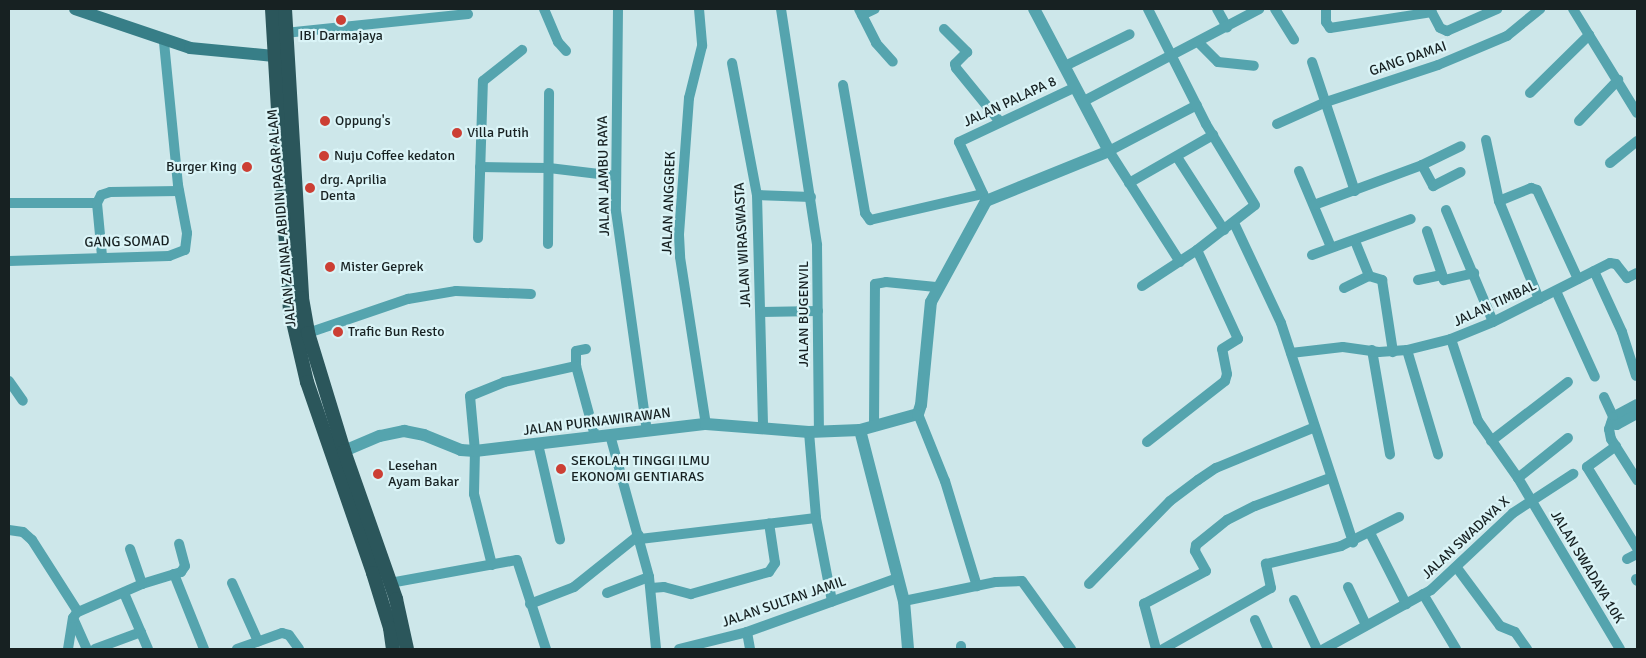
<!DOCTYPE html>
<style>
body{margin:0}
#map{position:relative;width:1646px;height:658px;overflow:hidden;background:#cde7ea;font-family:Signika,sans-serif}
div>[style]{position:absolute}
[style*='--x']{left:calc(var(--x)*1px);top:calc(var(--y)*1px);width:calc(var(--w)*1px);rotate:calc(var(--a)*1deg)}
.minor>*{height:10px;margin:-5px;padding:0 5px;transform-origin:5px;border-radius:5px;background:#55a4ae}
.tertiary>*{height:12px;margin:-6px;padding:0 6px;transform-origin:6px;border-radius:6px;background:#55a4ae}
.secondary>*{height:12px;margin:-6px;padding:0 6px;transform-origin:6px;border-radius:6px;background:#377e87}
.trunk>*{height:14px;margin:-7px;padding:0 7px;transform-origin:7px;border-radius:7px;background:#2b565b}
.dots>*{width:14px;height:14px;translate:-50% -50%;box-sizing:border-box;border:2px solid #daf4f7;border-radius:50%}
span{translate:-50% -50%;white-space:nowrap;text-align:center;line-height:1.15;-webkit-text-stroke:4.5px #daf4f7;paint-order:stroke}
.poi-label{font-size:14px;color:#172122}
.left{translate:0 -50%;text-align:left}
.right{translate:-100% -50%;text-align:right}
.street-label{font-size:14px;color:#172122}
.frame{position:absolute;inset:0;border:10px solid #172122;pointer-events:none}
</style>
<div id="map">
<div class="minor">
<div style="--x:544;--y:9;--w:36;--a:67"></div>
<div style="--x:558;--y:42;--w:12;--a:48"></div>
<div style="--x:618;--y:9;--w:202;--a:90.6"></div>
<div style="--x:616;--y:211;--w:222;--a:82"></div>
<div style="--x:699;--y:9;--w:37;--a:85"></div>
<div style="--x:702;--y:46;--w:54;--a:104"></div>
<div style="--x:689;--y:98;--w:137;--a:94.2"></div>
<div style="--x:679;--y:235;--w:22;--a:87"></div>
<div style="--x:680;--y:257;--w:169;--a:81.2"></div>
<div style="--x:781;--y:9;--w:239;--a:81.3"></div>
<div style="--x:817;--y:245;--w:186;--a:89.4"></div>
<div style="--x:859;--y:9;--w:38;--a:63"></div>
<div style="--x:876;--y:43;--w:25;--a:48"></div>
<div style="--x:1217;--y:9;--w:21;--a:61"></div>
<div style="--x:1275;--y:9;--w:36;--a:58"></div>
<div style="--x:1326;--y:9;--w:13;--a:90"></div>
<div style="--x:1326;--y:22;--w:7;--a:56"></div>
<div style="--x:1330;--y:28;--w:103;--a:-8.9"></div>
<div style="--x:1430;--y:9;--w:21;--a:62"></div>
<div style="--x:1440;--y:28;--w:8;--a:23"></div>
<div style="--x:1447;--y:31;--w:55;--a:-23.7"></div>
<div style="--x:1573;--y:9;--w:122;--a:58.4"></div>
<div style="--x:862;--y:15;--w:14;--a:-25"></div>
<div style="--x:944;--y:29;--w:33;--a:45"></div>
<div style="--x:967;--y:52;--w:17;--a:135"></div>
<div style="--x:955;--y:64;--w:4;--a:76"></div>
<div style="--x:956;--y:68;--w:70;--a:50.8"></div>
<div style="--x:285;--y:33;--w:184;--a:-5.9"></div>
<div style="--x:1199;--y:43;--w:27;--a:45"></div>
<div style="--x:1218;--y:62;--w:36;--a:6"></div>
<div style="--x:1312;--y:62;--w:136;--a:71.6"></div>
<div style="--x:732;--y:63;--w:134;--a:79.3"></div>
<div style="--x:757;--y:195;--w:233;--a:88.5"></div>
<div style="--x:1065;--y:66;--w:72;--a:-26.2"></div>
<div style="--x:843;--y:85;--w:130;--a:80.2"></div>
<div style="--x:865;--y:213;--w:9;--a:54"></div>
<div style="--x:870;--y:220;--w:116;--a:-13"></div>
<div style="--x:1530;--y:93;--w:83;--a:-44.5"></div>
<div style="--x:1084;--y:101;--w:198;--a:-27.7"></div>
<div style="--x:1579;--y:121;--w:57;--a:-46.4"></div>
<div style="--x:1277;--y:124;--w:54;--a:-24.2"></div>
<div style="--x:1326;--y:102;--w:118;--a:-18.3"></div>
<div style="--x:1438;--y:65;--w:75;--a:-22.8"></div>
<div style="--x:1507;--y:36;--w:43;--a:-39.3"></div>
<div style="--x:1486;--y:140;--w:62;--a:78"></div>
<div style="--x:1499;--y:201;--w:106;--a:67.8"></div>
<div style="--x:1177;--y:157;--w:87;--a:57.2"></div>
<div style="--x:1610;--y:163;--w:35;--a:-39"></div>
<div style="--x:1422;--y:165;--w:24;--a:62"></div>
<div style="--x:1433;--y:186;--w:31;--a:-27"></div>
<div style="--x:480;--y:167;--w:69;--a:0.8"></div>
<div style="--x:549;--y:168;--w:67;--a:6.8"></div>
<div style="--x:1299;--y:171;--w:82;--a:67.2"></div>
<div style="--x:1129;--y:183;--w:97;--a:-29.7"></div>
<div style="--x:757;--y:195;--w:54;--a:2.1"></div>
<div style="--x:986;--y:200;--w:64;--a:-115"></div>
<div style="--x:959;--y:142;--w:129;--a:-25.2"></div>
<div style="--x:1499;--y:201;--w:35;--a:-22"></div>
<div style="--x:1531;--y:188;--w:6;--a:18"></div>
<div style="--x:1537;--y:190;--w:98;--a:65.3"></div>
<div style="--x:9;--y:203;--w:88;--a:0"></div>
<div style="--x:1314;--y:205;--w:115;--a:-20.3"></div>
<div style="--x:1422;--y:165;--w:43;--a:-26"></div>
<div style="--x:1446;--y:210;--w:121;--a:67.2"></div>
<div style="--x:1234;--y:223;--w:110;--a:64.8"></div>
<div style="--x:1281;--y:323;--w:231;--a:71.8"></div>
<div style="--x:1427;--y:231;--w:52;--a:70.9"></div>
<div style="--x:1444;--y:280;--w:31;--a:-13"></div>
<div style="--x:478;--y:238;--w:157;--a:-88.2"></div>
<div style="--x:483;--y:81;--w:50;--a:-38.5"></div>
<div style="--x:1355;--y:241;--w:38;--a:68"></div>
<div style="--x:548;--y:244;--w:151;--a:-89.6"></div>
<div style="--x:1312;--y:255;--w:105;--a:-20"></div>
<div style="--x:102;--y:256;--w:53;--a:-95.4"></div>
<div style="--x:97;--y:203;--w:9;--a:-63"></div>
<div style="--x:101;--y:195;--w:9;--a:-18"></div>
<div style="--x:110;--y:192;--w:69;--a:-0.8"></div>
<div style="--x:9;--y:261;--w:160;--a:-1.8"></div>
<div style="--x:169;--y:256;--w:17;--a:-21"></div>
<div style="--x:185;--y:250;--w:17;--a:-83"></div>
<div style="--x:187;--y:233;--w:49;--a:-100.6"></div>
<div style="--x:178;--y:185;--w:144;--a:-95.6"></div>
<div style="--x:1180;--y:262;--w:132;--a:-122.6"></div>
<div style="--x:1109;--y:151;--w:99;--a:-27.6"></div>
<div style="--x:1594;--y:271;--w:67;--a:65.3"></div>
<div style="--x:1622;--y:332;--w:46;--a:72.3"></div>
<div style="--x:1418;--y:280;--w:24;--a:-12"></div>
<div style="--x:1142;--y:286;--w:66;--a:-33.2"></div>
<div style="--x:1197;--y:250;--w:73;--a:-37.8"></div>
<div style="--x:1255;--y:205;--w:95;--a:-121.2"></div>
<div style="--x:1206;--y:124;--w:129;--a:-116.8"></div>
<div style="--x:1344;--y:288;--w:28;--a:-26"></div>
<div style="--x:1369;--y:276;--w:14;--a:17"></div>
<div style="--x:1382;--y:280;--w:73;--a:81.3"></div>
<div style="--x:1556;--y:291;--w:94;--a:65.6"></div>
<div style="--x:761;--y:312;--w:57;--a:-1"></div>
<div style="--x:308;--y:333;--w:106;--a:-18.8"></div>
<div style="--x:408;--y:299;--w:49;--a:-9.5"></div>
<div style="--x:456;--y:291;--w:75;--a:2.3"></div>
<div style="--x:1451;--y:339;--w:86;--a:71.8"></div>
<div style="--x:1478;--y:421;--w:70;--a:54.9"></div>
<div style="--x:1518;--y:478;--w:199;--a:59.2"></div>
<div style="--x:586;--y:349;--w:10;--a:169"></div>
<div style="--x:576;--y:351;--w:15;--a:90"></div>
<div style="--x:576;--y:366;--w:73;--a:74.8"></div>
<div style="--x:1372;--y:350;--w:106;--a:80.2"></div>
<div style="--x:1407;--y:350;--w:109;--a:73.4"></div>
<div style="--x:1291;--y:353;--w:52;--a:-6.6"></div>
<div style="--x:1343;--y:347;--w:36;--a:8"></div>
<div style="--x:1379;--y:352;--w:28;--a:-4"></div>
<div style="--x:1407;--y:350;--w:45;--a:-14"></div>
<div style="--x:1451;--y:339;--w:45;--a:-22"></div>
<div style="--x:1493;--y:322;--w:131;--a:-26.8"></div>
<div style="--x:1610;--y:263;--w:6;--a:9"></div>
<div style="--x:1616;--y:264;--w:18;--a:52"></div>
<div style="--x:1627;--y:278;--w:11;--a:-27"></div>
<div style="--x:9;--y:381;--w:24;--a:55"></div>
<div style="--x:1604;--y:397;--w:29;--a:65"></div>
<div style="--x:1637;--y:404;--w:27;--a:152"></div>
<div style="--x:1613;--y:417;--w:13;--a:108"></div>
<div style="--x:1609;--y:429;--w:10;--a:79"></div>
<div style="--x:1611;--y:439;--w:49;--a:57.6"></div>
<div style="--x:918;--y:414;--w:72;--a:68.1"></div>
<div style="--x:945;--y:481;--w:110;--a:73.1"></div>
<div style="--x:1611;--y:424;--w:6;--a:9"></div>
<div style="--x:1617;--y:425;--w:23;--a:-29"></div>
<div style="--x:874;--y:425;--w:141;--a:-89.6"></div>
<div style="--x:875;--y:284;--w:11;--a:-10"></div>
<div style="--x:886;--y:282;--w:50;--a:5.7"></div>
<div style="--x:809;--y:432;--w:86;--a:85.3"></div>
<div style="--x:816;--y:518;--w:85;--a:79.1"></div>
<div style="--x:610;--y:435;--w:147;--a:74.6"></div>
<div style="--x:649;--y:577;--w:72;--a:84.4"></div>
<div style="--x:1491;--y:441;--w:97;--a:-37.5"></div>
<div style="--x:1147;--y:442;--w:99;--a:-38"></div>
<div style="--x:1225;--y:381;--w:7;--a:-74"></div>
<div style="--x:1227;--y:374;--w:25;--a:-101"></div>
<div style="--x:1222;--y:349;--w:19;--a:-32"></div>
<div style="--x:1238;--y:339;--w:98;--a:-114.7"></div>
<div style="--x:538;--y:444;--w:98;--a:77"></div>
<div style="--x:1616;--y:446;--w:36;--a:144"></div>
<div style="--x:1587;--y:467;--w:95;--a:58.3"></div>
<div style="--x:1518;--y:478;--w:64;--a:-38.7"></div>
<div style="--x:9;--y:530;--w:14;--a:8"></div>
<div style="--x:23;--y:532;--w:12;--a:42"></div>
<div style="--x:32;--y:540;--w:85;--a:57.4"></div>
<div style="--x:78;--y:612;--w:70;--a:-23.6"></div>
<div style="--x:142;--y:584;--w:41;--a:-17.1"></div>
<div style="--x:181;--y:572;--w:7;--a:-56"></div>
<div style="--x:185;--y:566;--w:23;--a:-105"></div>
<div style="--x:1370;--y:533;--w:80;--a:63.1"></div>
<div style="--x:640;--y:539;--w:177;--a:-6.8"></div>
<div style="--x:130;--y:549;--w:37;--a:71"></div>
<div style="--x:1627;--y:559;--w:11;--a:-27"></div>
<div style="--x:492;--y:565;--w:73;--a:-104.2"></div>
<div style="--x:474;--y:494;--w:43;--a:-88.7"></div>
<div style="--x:475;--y:451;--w:55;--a:-95.2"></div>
<div style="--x:470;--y:396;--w:37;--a:-22"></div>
<div style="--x:504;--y:382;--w:74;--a:-12.5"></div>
<div style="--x:1457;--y:568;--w:72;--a:53.4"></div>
<div style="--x:1500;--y:626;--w:16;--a:22"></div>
<div style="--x:1515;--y:632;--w:21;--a:55"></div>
<div style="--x:174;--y:574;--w:81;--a:68.2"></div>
<div style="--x:1636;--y:579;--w:2;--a:63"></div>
<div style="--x:232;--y:583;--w:64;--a:65.9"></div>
<div style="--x:390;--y:583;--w:129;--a:-10.3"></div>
<div style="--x:517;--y:560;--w:94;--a:72"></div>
<div style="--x:1089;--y:584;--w:116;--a:-45.7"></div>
<div style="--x:1170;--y:501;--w:35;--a:-37"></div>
<div style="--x:1198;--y:480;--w:22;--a:-34"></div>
<div style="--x:1216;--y:468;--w:107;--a:-22.5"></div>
<div style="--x:1348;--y:587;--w:42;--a:64.7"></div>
<div style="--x:651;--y:588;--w:13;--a:-4"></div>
<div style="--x:664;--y:587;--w:28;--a:15"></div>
<div style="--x:691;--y:594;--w:81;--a:-15.8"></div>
<div style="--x:769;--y:572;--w:11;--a:-56"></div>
<div style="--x:775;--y:563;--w:40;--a:-98.5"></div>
<div style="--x:124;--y:593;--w:61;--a:66.8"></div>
<div style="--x:607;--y:593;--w:45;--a:-20.9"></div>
<div style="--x:1423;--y:594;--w:64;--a:59"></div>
<div style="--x:1294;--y:600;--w:54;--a:64.9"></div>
<div style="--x:904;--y:601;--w:94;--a:-11.7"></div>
<div style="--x:996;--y:582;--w:26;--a:-2"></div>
<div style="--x:1022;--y:581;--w:84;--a:54.2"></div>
<div style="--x:530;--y:604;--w:47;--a:-21.1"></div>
<div style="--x:574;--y:587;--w:83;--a:-38.7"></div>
<div style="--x:73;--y:618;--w:34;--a:66"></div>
<div style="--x:1255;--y:620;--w:32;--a:66"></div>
<div style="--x:747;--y:632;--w:17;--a:80"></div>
<div style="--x:68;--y:649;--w:31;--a:-81"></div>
<div style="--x:73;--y:618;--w:7;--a:-56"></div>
<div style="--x:95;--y:649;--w:49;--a:-20.3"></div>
<div style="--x:237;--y:649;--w:48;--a:-19.6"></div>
<div style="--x:282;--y:633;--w:7;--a:16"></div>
<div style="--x:289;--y:635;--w:17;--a:54"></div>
<div style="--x:679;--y:649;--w:70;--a:-14"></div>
<div style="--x:747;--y:632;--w:160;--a:-19.7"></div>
<div style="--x:961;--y:649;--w:3;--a:-90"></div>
<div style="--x:1156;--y:649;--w:47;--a:-104.9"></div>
<div style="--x:1144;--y:604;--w:70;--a:-28"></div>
<div style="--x:1206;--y:571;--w:23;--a:-119"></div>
<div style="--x:1195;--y:551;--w:6;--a:-81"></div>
<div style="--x:1196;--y:545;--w:40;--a:-39"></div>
<div style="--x:1227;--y:520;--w:31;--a:-27"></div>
<div style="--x:1255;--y:506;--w:80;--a:-20.5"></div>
<div style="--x:1163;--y:649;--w:124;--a:-29.5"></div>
<div style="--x:1271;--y:588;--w:25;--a:-102"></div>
<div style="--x:1266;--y:564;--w:77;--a:-13.5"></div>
<div style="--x:1341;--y:546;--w:65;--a:-26.6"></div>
<div style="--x:1324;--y:649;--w:122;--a:-28.9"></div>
<div style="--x:1431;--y:590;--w:112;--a:-43.2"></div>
<div style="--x:1513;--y:513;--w:72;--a:-33"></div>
</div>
<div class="tertiary">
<div style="--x:860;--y:430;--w:177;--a:75.6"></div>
<div style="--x:904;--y:601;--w:48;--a:85.2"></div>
<div style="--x:344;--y:451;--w:39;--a:-23"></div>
<div style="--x:380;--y:436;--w:25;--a:-12"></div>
<div style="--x:404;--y:431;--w:20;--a:11"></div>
<div style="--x:424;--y:435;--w:40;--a:22"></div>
<div style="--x:461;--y:450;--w:14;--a:4"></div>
<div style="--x:475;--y:451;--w:233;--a:-6.7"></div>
<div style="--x:706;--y:424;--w:103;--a:4.4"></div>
<div style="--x:809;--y:432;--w:51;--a:-2.2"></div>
<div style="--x:860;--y:430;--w:60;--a:-15.4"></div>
<div style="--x:918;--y:414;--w:9;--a:-72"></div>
<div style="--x:921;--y:405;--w:103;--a:-84.5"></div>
<div style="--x:931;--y:302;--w:115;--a:-61.4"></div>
<div style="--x:986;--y:201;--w:133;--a:-22.1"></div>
<div style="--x:1109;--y:151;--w:161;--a:-117.8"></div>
</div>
<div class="secondary">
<div style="--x:75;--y:9;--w:121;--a:18.7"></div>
<div style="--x:190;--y:48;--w:84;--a:5.4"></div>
</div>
<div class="trunk">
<div style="--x:272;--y:9;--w:301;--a:86.6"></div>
<div style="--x:290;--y:309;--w:75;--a:76.9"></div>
<div style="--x:307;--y:382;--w:202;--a:70.9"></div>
<div style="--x:373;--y:573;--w:58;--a:72.8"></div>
<div style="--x:390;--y:628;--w:21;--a:82"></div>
<div style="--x:285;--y:9;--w:289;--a:86.6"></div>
<div style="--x:302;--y:298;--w:36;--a:80"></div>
<div style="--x:308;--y:333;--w:123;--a:73"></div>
<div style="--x:344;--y:451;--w:157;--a:70.6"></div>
<div style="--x:396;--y:599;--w:51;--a:77.6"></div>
</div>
<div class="dots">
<div style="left:341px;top:20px;background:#cc3f34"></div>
<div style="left:325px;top:121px;background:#cc3f34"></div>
<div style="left:457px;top:133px;background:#cc3f34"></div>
<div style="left:324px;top:156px;background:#cc3f34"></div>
<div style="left:247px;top:167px;background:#cc3f34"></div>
<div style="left:310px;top:188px;background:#cc3f34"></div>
<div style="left:330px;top:267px;background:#cc3f34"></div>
<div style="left:338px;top:332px;background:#cc3f34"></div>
<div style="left:561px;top:469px;background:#cc3f34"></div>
<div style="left:378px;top:474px;background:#cc3f34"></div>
</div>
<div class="poi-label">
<span style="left:341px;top:36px">IBI Darmajaya</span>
<span class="left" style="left:335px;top:121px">Oppung's</span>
<span class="left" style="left:467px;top:133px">Villa Putih</span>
<span class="left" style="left:334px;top:156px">Nuju Coffee kedaton</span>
<span class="right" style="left:237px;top:167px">Burger King</span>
<span class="left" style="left:320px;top:188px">drg. Aprilia<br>Denta</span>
<span class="left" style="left:340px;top:267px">Mister Geprek</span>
<span class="left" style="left:348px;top:332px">Trafic Bun Resto</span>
<span class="left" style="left:571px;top:469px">SEKOLAH TINGGI ILMU<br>EKONOMI GENTIARAS</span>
<span class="left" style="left:388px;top:474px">Lesehan<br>Ayam Bakar</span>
</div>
<div class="street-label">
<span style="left:1408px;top:59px;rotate:-19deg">GANG DAMAI</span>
<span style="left:1010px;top:102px;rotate:-25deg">JALAN PALAPA 8</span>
<span style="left:604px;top:176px;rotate:-91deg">JALAN JAMBU RAYA</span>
<span style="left:669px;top:203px;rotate:-88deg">JALAN ANGGREK</span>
<span style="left:282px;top:218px;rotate:-95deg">JALAN ZAINAL ABIDIN PAGAR ALAM</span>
<span style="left:127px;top:242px;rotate:-1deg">GANG SOMAD</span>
<span style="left:743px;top:245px;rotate:-93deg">JALAN WIRASWASTA</span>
<span style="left:1495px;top:304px;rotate:-25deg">JALAN TIMBAL</span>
<span style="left:804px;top:314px;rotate:-90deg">JALAN BUGENVIL</span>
<span style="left:597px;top:422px;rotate:-7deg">JALAN PURNAWIRAWAN</span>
<span style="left:1466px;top:538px;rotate:-43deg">JALAN SWADAYA X</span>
<span style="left:1587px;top:567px;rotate:59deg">JALAN SWADAYA 10K</span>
<span style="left:784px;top:602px;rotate:-19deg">JALAN SULTAN JAMIL</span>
</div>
<div class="frame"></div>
</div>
